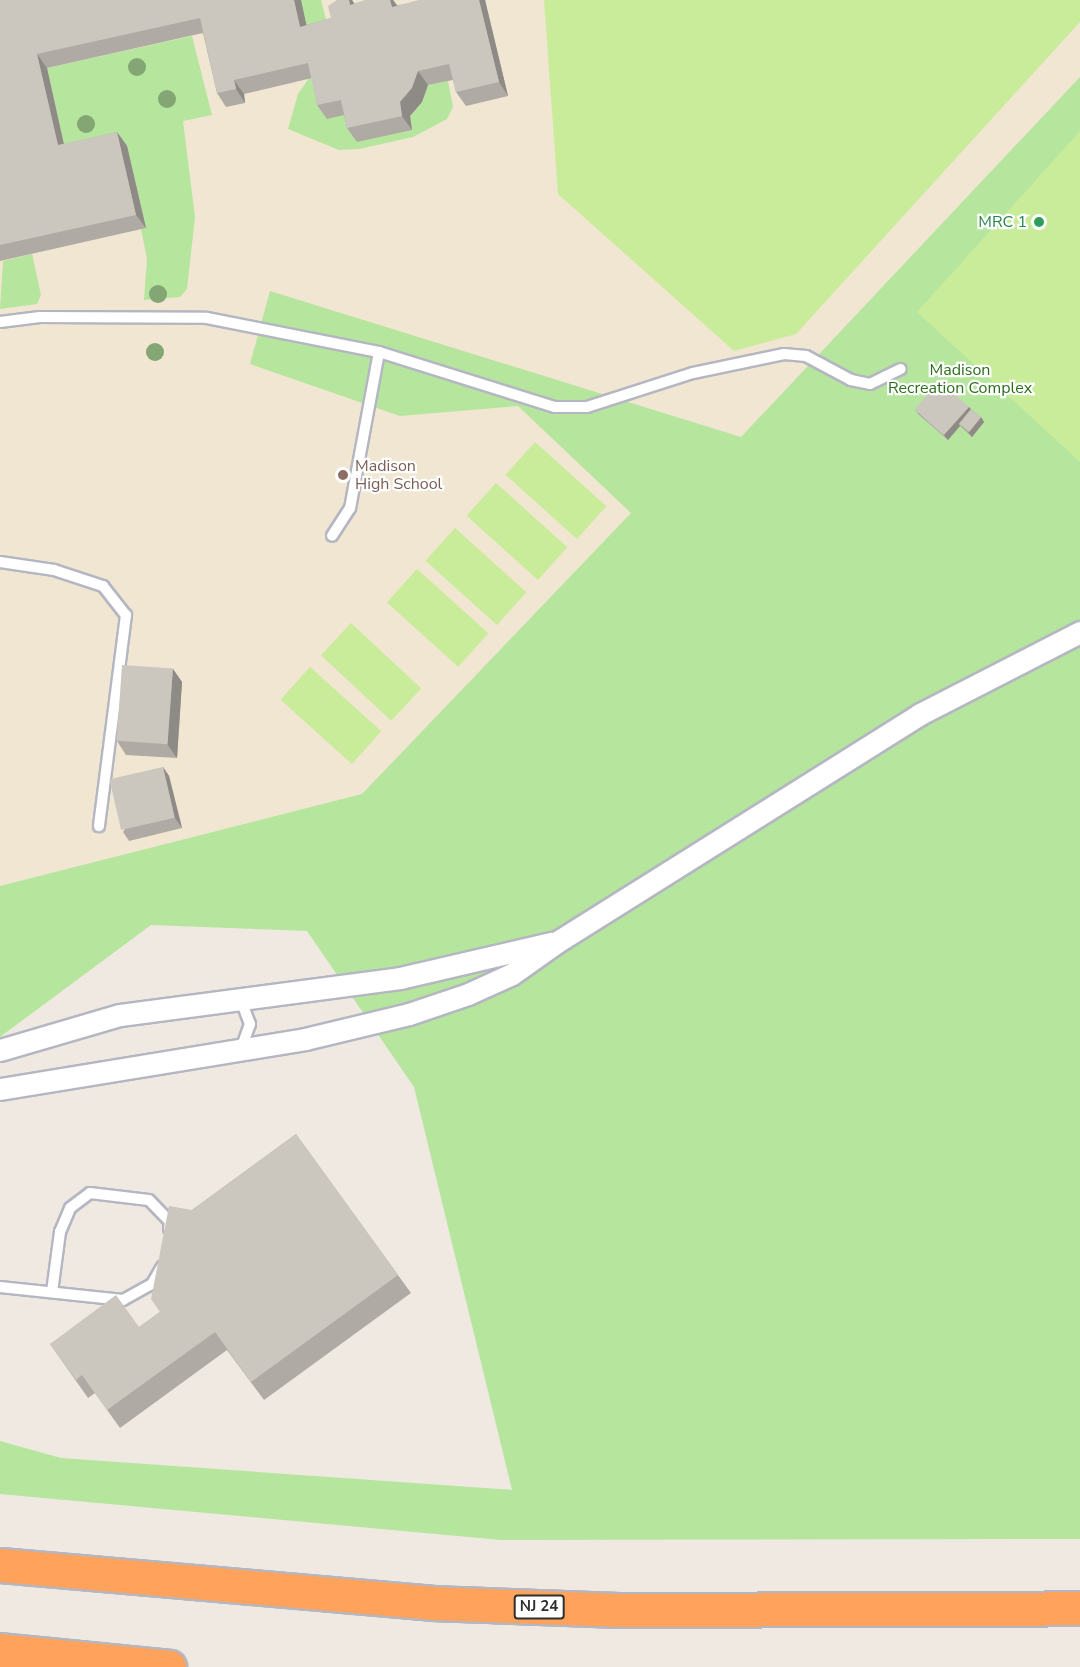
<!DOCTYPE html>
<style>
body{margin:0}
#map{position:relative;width:1080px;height:1667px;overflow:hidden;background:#efe9e1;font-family:"Nunito Sans",sans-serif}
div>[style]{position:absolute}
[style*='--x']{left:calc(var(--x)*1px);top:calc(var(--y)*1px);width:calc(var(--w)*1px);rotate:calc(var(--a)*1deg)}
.education>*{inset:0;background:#f0e6d1}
.green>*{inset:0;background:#b6e59e}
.pitch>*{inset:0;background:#c9ec9a;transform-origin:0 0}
.roads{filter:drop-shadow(2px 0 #b4b7c1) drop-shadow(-2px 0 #b4b7c1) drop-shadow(0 2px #b4b7c1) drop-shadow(0 -2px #b4b7c1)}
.service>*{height:10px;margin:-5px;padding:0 5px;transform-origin:5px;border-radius:5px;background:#fff}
.minor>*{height:21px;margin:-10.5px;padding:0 10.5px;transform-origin:10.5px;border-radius:10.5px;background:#fff}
.motorway>*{height:33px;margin:-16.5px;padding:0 16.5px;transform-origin:16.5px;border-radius:16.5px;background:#ffa35c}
.trees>*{width:18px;height:18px;margin:-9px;border-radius:50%;background:#84a574}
.wall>*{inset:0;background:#afaba4}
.shaded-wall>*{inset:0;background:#8e8b86}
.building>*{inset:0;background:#cbc7bf;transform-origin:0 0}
.dots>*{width:16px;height:16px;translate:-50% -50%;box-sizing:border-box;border:3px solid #fff;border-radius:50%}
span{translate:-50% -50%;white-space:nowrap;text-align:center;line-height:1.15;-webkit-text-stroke:4.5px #fff;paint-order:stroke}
.shield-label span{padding:2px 4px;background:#fff;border:2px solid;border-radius:4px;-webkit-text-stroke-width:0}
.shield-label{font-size:15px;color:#2e2e2e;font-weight:700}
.leisure-label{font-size:16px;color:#27864d}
.right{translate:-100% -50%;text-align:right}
.park-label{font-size:16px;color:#2c6e1b}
.education-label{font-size:16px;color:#785e54}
.left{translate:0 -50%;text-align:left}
</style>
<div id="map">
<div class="education">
<div style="clip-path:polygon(0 0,1080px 0,1080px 77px,741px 437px,631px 513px,362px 794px,0 886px)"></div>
</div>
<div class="green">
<div style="clip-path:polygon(301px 0,321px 0,330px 35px,310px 41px)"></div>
<div style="clip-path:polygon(192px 36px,212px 115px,183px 121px,195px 217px,187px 289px,180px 297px,144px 300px,147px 259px,141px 229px,146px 228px,127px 146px,67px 159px,47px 68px)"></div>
<div style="clip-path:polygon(318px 77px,351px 114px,412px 130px,410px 116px,422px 102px,428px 85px,448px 81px,453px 107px,447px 119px,413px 137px,359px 149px,339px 150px,288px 129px,298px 94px,309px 78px)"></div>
<div style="clip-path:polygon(1080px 77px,1080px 1539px,501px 1540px,0 1494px,0 1441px,61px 1458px,512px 1490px,414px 1087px,307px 931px,151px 925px,0 1037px,0 886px,362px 794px,631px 513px,518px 406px,400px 416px,250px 364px,270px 291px,741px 437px)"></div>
<div style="clip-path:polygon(32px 254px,41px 295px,37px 304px,0 309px,3px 261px)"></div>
</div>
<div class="pitch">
<div style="clip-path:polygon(544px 0,1080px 0,1080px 22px,796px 334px,734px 351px,558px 194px)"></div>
<div style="clip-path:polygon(1080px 131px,1080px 462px,917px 312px)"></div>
<div style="left:535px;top:442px;width:96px;height:44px;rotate:42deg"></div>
<div style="left:496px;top:483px;width:96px;height:44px;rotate:42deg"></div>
<div style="left:455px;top:528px;width:96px;height:44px;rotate:42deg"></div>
<div style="left:417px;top:569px;width:96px;height:45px;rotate:42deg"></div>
<div style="left:351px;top:623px;width:96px;height:44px;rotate:43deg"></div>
<div style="left:310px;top:667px;width:96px;height:44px;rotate:42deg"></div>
</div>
<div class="roads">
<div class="service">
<div style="--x:0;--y:322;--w:40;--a:-7.1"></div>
<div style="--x:40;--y:317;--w:167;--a:0.3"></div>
<div style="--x:207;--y:318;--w:175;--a:11.2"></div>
<div style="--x:379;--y:352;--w:159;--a:100.5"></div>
<div style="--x:350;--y:508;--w:33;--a:123"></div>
<div style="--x:379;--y:352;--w:184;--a:17.4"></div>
<div style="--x:555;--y:407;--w:32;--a:0"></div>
<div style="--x:587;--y:407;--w:111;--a:-17.8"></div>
<div style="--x:693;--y:373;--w:93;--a:-11.8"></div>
<div style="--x:784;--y:354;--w:22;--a:5"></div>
<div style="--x:806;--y:356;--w:51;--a:28.1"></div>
<div style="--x:851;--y:380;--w:19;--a:12"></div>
<div style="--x:870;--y:384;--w:34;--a:-26"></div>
<div style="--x:0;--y:562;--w:55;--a:8.4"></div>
<div style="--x:54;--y:570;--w:52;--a:18.1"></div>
<div style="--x:103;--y:586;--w:37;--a:52"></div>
<div style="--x:126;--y:615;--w:213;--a:97.3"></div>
<div style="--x:240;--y:998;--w:28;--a:69"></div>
<div style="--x:250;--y:1024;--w:27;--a:110"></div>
<div style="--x:0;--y:1287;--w:124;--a:6"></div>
<div style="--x:123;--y:1300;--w:33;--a:-29"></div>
<div style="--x:152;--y:1284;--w:20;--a:-60"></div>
<div style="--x:52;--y:1292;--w:61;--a:-82.4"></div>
<div style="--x:60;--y:1232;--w:26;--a:-67"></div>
<div style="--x:70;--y:1208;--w:25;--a:-37"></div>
<div style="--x:90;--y:1193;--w:59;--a:6.8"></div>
<div style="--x:149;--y:1200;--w:30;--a:46"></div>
<div style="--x:170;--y:1222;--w:7;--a:98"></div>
</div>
<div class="minor">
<div style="--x:0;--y:1050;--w:125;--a:-16.3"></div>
<div style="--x:120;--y:1015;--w:282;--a:-7.5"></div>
<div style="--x:400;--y:978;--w:155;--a:-13.1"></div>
<div style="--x:0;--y:1089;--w:309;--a:-9.3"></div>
<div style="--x:305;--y:1039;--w:107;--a:-13.5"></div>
<div style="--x:409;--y:1014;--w:62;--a:-18.7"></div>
<div style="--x:468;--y:994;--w:48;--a:-24.4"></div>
<div style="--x:512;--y:974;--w:55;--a:-35.4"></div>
<div style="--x:557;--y:942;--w:429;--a:-32.1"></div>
<div style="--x:920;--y:714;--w:180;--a:-27.1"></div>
</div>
<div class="motorway">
<div style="--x:0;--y:1565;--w:433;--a:5"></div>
<div style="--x:431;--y:1603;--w:188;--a:2.1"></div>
<div style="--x:619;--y:1610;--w:461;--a:-0.2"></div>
<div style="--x:0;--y:1650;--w:170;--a:5.7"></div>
</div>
</div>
<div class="trees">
<div style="left:137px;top:67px"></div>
<div style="left:167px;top:99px"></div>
<div style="left:86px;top:124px"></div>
<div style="left:158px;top:294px"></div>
<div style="left:155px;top:352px"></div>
</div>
<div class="wall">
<div style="clip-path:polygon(0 0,301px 0,306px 25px,331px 18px,337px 0,352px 0,354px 4px,366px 0,393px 0,397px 5px,485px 0,508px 96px,466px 106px,456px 92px,453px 80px,428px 85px,422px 102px,410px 116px,412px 130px,357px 142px,347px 128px,344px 115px,327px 119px,317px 105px,312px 78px,244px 94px,245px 103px,226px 107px,217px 93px,203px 33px,47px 68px,64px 144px,117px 132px,127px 146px,146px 228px,0 261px)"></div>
<div style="clip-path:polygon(969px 407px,971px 409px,981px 417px,984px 422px,972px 437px,960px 426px,948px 440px,918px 414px,915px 409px)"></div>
<div style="clip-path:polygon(173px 669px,182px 682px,177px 758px,126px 755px,117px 741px)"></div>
<div style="clip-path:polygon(163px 767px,169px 776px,182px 828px,129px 841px,123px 832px)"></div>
<div style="clip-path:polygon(296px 1134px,411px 1293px,264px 1400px,227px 1350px,120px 1428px,95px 1393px,88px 1398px,50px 1344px,139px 1327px,160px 1312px,192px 1210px)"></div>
</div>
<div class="shaded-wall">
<div style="clip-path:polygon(294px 0,301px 0,310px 41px,300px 27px)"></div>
<div style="clip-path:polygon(349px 0,352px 0,357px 8px,350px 5px)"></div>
<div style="clip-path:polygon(390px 0,393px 0,398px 7px,392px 7px)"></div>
<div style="clip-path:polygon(479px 0,485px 0,508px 96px,499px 82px)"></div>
<div style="clip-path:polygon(37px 54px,47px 68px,67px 159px,58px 145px)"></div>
<div style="clip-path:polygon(418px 71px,428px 85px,422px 102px,410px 116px,412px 130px,402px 116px,400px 102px)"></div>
<div style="clip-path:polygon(234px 80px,244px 94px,245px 103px,236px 89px)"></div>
<div style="clip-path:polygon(117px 132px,127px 146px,146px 228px,136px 215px)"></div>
<div style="clip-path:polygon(969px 407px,973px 412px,959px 424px,960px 426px,948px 440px,944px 435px)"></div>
<div style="clip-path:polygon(981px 417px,984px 422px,972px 437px,968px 432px)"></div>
<div style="clip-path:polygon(173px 669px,182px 682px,177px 758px,167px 744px)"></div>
<div style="clip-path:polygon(163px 767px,169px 776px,182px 828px,175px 818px)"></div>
</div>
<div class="building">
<div style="clip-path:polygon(0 0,294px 0,300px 27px,331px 18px,328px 6px,337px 0,349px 0,350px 5px,366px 0,390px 0,392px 7px,419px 0,479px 0,499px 82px,456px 92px,449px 64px,418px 71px,412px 88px,400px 102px,402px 116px,347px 128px,341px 100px,317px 105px,308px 63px,234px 80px,236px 89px,217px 93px,200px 18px,37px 54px,58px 145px,117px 132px,136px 215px,0 245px)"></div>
<div style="left:940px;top:381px;width:39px;height:38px;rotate:42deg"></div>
<div style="left:971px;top:409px;width:13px;height:19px;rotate:39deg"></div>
<div style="left:122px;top:665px;width:51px;height:76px;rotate:4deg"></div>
<div style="left:163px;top:767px;width:52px;height:55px;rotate:77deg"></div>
<div style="clip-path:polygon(296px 1134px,398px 1275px,251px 1382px,215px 1332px,107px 1410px,82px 1375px,76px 1380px,50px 1344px,116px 1295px,139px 1327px,160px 1312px,151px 1299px,169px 1206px,192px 1210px)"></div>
</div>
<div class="dots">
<div style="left:1039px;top:222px;background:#2e9e5b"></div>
<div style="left:343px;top:475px;background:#8d6e63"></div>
</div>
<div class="shield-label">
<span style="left:539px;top:1607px">NJ 24</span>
</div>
<div class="leisure-label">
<span class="right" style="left:1027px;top:222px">MRC 1</span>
</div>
<div class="park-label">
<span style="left:960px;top:379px">Madison<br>Recreation Complex</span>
</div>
<div class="education-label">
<span class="left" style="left:355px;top:475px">Madison<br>High School</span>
</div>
</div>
